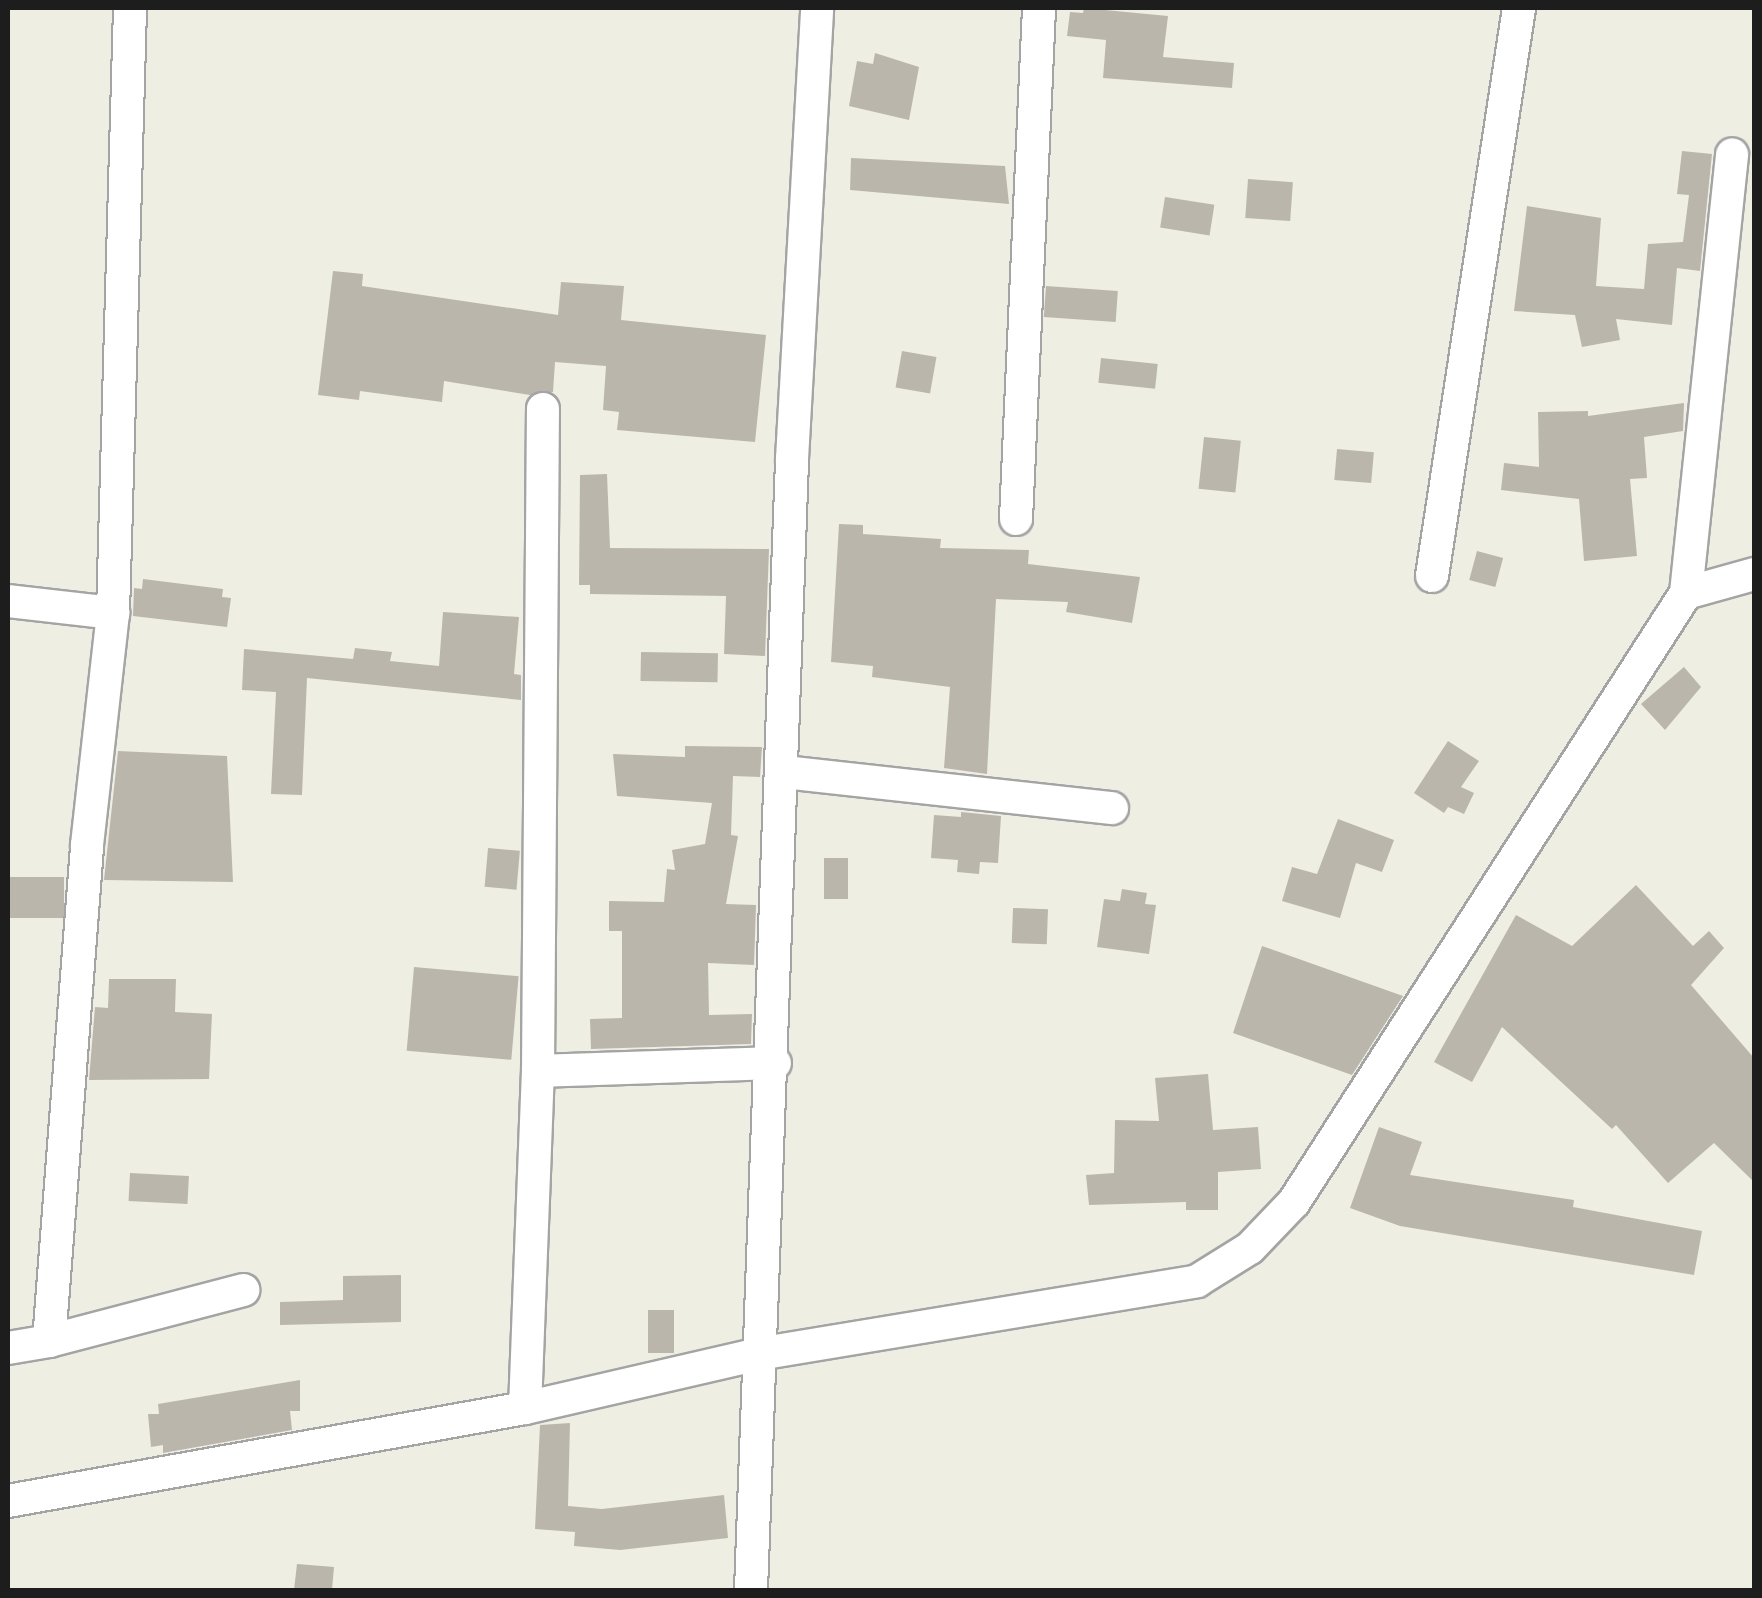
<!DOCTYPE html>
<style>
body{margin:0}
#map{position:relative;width:1762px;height:1598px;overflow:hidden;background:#efeee3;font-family:"Space Grotesk",sans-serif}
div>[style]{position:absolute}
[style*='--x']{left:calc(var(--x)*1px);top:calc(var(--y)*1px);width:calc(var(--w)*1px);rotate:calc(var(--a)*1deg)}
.building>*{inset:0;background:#bbb6ac;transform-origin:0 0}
.roads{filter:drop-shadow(2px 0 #a4a4a4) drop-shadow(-2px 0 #a4a4a4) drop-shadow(0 2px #a4a4a4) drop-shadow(0 -2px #a4a4a4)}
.street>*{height:32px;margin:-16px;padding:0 16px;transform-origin:16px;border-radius:16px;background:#fff}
span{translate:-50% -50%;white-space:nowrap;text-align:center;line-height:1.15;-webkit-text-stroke:8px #fff;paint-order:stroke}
.frame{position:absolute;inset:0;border:10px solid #1d1d1d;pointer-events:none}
</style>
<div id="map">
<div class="building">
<div style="clip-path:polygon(1084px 8px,1168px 16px,1163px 57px,1234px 63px,1232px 88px,1103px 78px,1106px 40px,1067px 36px,1070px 12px,1083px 13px)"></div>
<div style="clip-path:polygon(875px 53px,919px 67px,909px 120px,849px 106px,857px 61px,873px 64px)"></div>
<div style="clip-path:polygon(1682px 151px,1712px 154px,1700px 271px,1677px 268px,1672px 325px,1616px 319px,1620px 340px,1582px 347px,1575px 315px,1514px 311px,1527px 206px,1601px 218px,1596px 286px,1644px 289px,1648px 244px,1683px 242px,1689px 195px,1677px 194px)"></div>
<div style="clip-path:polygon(851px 158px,1005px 166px,1009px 204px,850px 190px)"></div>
<div style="left:1248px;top:179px;width:45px;height:39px;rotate:4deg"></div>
<div style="left:1165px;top:197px;width:50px;height:31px;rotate:9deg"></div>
<div style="clip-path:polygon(333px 271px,363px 274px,362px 286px,558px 315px,561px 282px,624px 286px,621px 320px,766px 335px,755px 442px,617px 430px,619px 412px,603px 410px,606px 366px,555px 362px,553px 392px,530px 395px,444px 381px,442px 402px,360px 391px,359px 400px,318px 395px)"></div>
<div style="left:1046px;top:286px;width:72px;height:31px;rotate:4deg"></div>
<div style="left:902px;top:351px;width:35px;height:37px;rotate:10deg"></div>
<div style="left:1101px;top:358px;width:57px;height:25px;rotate:6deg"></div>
<div style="clip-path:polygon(1684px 403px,1683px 431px,1644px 437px,1647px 478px,1630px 479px,1637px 556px,1584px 561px,1579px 499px,1501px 490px,1504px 463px,1539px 467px,1538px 412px,1588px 411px,1588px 416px)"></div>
<div style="left:1204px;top:437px;width:37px;height:52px;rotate:6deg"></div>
<div style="left:1337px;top:449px;width:37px;height:31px;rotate:5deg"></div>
<div style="clip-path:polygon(607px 474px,610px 548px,769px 549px,765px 656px,724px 654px,726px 596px,590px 594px,590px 585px,579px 585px,580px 475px)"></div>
<div style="clip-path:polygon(839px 524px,863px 525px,863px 534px,941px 539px,940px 548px,1029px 550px,1028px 564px,1140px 577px,1132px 623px,1066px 612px,1068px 602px,996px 599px,987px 774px,944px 768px,950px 687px,872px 677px,873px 666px,831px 662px)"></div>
<div style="left:1477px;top:551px;width:27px;height:30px;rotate:15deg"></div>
<div style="clip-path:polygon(143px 579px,223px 589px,222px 597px,231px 598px,227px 627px,133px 616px,134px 588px,142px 589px)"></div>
<div style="clip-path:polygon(443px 612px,519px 617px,514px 674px,521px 675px,521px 700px,307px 678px,302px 795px,271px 794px,276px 692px,242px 690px,244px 649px,353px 659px,355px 648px,392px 652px,390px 661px,439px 666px)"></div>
<div style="left:641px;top:652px;width:77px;height:29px;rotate:1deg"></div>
<div style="clip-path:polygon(1684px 667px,1701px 687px,1665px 730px,1641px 704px)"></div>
<div style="clip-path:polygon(1448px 741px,1479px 761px,1461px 787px,1474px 793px,1464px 814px,1448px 807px,1444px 813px,1414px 793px)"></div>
<div style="clip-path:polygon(685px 746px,762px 747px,760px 777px,733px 776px,731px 835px,738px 836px,726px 904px,756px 905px,754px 965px,708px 963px,709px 1015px,752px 1014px,751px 1044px,591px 1049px,590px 1019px,622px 1018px,622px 931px,609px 931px,609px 901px,664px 902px,667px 869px,675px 870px,672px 850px,705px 844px,712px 803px,617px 796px,613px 754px,685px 757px)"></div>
<div style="clip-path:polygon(118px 751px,227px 756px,233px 882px,104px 880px)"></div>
<div style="clip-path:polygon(961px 812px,1001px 816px,998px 863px,980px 862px,979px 874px,957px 872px,958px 860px,931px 858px,934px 815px,961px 817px)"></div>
<div style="clip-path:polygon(1338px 819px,1394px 840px,1382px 872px,1356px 863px,1340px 918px,1282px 901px,1292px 867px,1317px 874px)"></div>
<div style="left:488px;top:848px;width:32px;height:39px;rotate:5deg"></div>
<div style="left:824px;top:858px;width:24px;height:41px"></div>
<div style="left:8px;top:877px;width:56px;height:41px"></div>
<div style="clip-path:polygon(1636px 885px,1693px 946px,1709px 931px,1724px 948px,1691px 985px,1754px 1058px,1754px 1182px,1714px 1143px,1668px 1183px,1616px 1125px,1612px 1129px,1502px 1027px,1472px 1082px,1434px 1062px,1516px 915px,1572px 946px)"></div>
<div style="clip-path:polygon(1122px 889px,1147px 893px,1145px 904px,1156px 905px,1149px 954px,1097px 947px,1104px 899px,1120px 901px)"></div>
<div style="left:1013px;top:908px;width:35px;height:35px;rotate:2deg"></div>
<div style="clip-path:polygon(1262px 946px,1403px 996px,1352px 1075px,1233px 1033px)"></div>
<div style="left:414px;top:967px;width:105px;height:84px;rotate:5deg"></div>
<div style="clip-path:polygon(109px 979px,176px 979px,175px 1012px,212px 1014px,209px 1079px,89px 1080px,95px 1007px,108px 1008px)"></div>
<div style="clip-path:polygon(1208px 1074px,1213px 1130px,1258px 1127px,1261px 1169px,1218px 1172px,1218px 1210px,1186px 1210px,1186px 1202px,1089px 1205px,1086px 1175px,1114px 1173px,1115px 1120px,1159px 1121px,1155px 1078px)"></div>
<div style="clip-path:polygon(1379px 1127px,1422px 1142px,1410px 1175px,1574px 1200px,1573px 1207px,1702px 1231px,1694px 1275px,1400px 1226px,1350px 1208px)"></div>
<div style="left:130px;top:1173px;width:59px;height:28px;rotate:3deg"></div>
<div style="clip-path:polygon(401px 1275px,401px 1322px,280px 1325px,280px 1302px,343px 1300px,343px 1276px)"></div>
<div style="left:674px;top:1310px;width:43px;height:26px;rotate:90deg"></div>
<div style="clip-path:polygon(300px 1380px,300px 1411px,290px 1411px,292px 1430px,163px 1453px,163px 1445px,151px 1447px,148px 1414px,159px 1414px,158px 1404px)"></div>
<div style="clip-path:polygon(570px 1423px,568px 1506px,602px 1509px,724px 1495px,728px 1538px,620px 1550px,574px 1546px,575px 1532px,535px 1529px,540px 1425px)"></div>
<div style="clip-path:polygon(297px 1564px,334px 1567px,332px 1590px,294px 1590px)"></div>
</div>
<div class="roads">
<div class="street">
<div style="--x:1016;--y:519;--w:512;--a:-87.42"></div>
<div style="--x:1432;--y:576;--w:575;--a:-81.29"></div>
<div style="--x:1686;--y:593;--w:441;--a:-84"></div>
<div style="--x:8;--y:601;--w:106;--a:6.5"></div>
<div style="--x:784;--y:772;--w:330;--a:6.3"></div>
<div style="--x:538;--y:1071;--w:237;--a:-1.9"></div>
<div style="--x:49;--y:1341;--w:201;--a:-14.7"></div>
<div style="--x:8;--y:1348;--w:42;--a:-9.7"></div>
<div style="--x:49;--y:1341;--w:497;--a:-85.6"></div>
<div style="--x:87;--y:845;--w:233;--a:-83.6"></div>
<div style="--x:113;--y:613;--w:605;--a:-88.39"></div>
<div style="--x:525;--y:1408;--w:337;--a:-87.8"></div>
<div style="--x:538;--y:1071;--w:662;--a:-89.57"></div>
<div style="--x:8;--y:1501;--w:525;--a:-10.2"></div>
<div style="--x:525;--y:1408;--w:239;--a:-13"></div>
<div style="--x:758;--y:1354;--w:445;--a:-9.4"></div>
<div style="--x:1197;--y:1281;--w:62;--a:-31.9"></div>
<div style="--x:1250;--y:1248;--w:64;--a:-46.3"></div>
<div style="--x:1294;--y:1202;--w:724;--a:-57.23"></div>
<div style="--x:1686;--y:593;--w:71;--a:-15.6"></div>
<div style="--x:751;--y:1590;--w:1132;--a:-87.92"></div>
<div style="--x:792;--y:459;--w:452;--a:-86.8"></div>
</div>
</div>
<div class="frame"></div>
</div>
